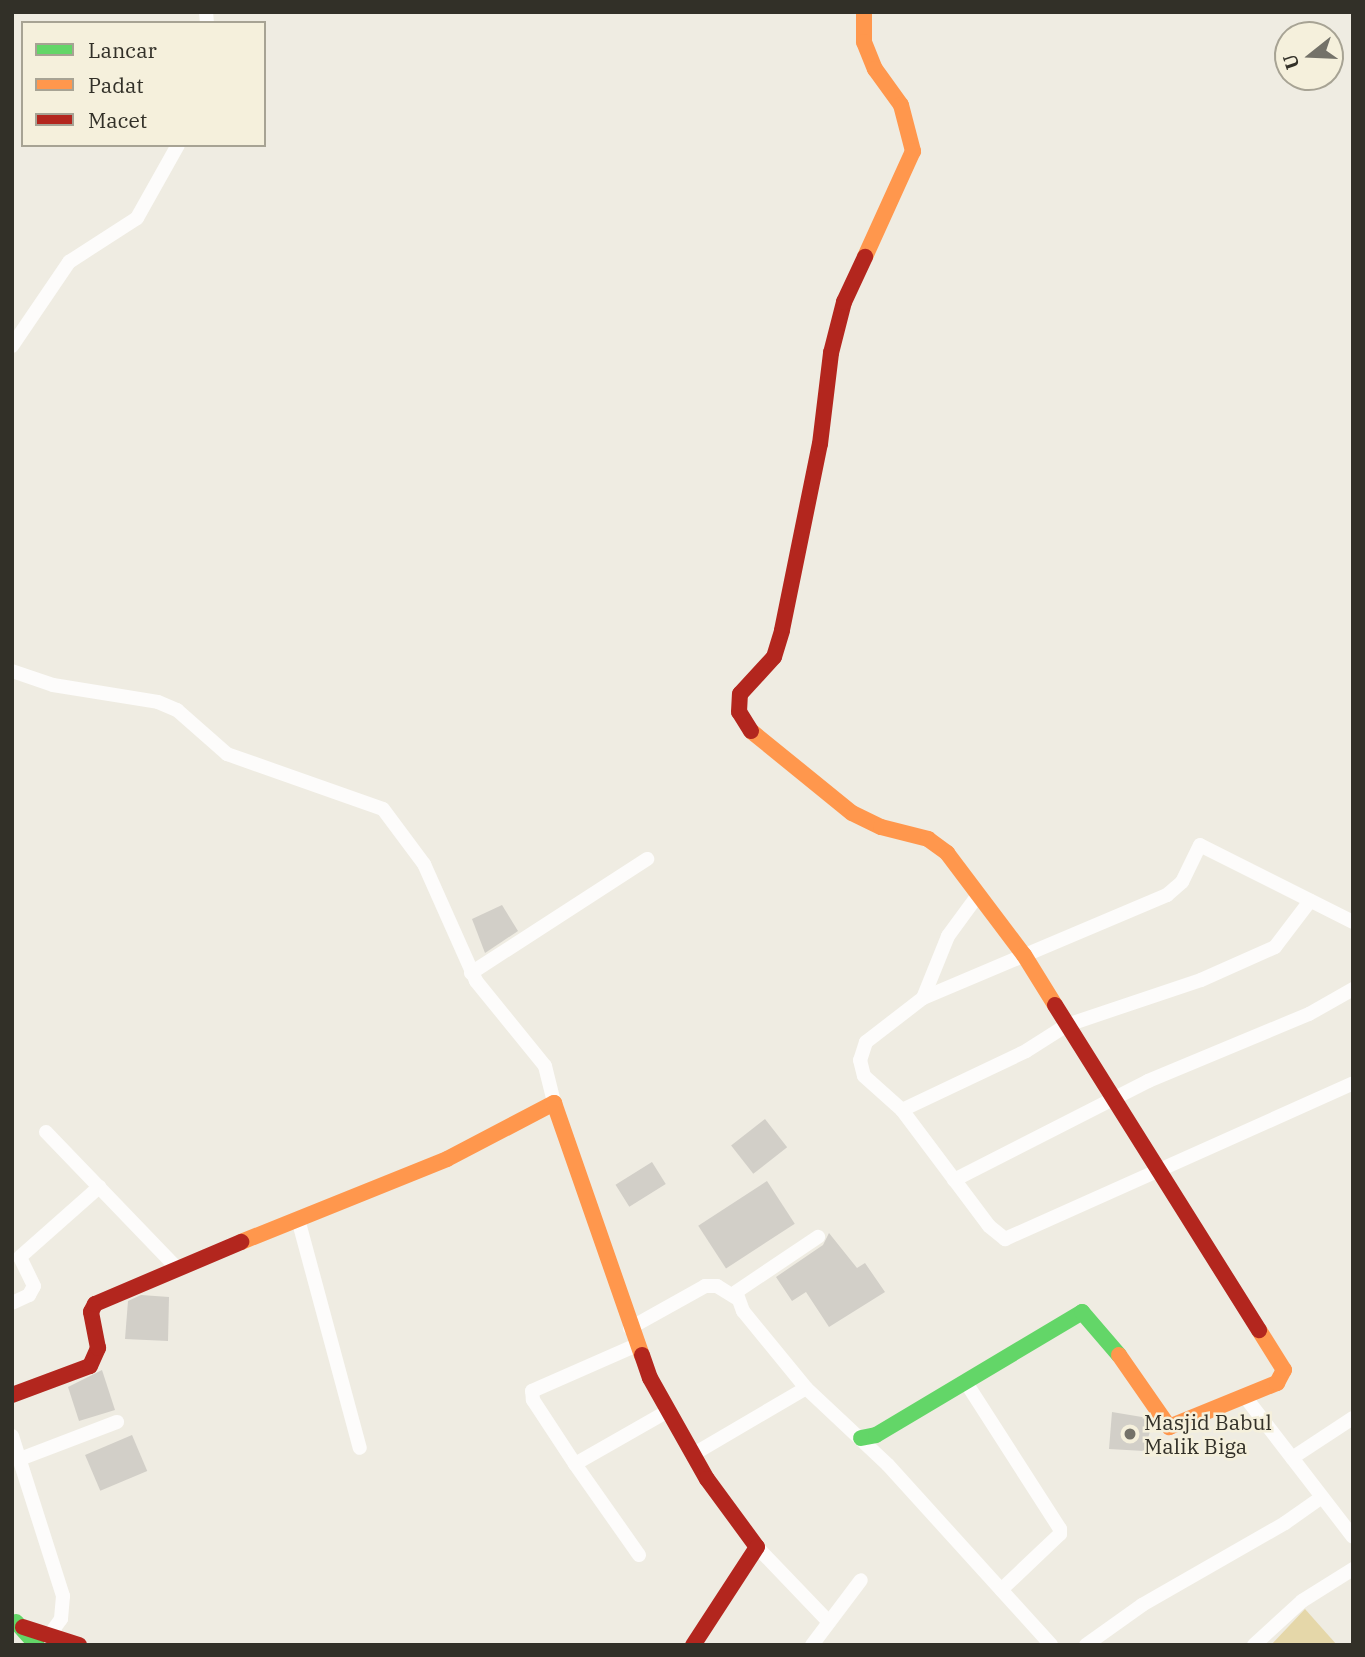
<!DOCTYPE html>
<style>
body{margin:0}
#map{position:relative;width:1365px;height:1657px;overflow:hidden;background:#efece2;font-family:"IBM Plex Serif",serif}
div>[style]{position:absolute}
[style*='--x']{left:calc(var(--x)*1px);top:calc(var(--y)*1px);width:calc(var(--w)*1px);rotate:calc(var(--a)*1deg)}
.green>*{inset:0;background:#e5d7a9}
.building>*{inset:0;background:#d2cfc8;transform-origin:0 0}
.street>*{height:14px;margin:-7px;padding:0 7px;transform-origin:7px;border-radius:7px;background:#fdfcfb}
.fast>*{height:16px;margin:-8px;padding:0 8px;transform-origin:8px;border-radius:8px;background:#63d668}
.slow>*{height:16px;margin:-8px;padding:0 8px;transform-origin:8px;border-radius:8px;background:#ff974d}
.jam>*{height:16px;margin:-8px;padding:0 8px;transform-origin:8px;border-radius:8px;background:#b3261e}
.dots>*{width:19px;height:19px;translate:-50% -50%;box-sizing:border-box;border:4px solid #f5f0dc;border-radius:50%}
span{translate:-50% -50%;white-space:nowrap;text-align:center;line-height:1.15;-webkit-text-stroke:5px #f5f0dc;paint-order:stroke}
.poi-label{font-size:21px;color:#323028}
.left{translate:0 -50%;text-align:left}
.frame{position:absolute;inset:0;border:14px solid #323028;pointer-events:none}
.legend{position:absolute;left:21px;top:21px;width:245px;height:126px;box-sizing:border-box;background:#f5f0dc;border:2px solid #a7a394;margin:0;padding:9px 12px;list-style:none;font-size:21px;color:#323028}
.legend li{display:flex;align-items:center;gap:14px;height:35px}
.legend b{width:35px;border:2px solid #a7a394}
.north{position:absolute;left:1274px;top:21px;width:70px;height:70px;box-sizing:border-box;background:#f5f0dc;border:2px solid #a7a394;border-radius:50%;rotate:252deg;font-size:19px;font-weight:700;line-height:28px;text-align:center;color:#323028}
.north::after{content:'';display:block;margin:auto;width:24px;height:32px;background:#747269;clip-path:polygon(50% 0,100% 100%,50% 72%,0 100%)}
</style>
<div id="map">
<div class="green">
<div style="clip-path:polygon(1305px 1609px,1337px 1645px,1271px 1645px)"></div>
</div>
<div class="building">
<div style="clip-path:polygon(502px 905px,518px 931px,485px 953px,472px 919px)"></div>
<div style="left:765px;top:1119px;width:36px;height:43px;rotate:52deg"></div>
<div style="left:652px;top:1162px;width:26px;height:43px;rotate:58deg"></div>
<div style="left:767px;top:1181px;width:51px;height:82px;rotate:57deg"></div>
<div style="clip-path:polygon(829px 1233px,857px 1268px,865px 1263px,885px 1292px,829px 1327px,806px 1292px,792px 1301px,776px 1277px,823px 1245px)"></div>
<div style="clip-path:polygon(141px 1295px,169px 1297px,168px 1341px,125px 1339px,128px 1301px)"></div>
<div style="clip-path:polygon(102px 1370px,115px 1410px,79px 1421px,68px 1387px)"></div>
<div style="clip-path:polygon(1112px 1412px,1148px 1418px,1152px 1425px,1144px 1451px,1109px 1449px)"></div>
<div style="left:132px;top:1435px;width:39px;height:51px;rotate:67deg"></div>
</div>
<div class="street">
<div style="--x:206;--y:12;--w:11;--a:85"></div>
<div style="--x:12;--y:346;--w:102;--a:-55.8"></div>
<div style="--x:69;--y:262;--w:81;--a:-32.9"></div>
<div style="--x:137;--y:218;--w:84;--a:-60.7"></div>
<div style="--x:12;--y:671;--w:43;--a:18.9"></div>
<div style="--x:53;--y:685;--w:106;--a:9.2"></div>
<div style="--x:158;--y:702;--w:21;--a:23"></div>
<div style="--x:177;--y:710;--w:67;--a:41.3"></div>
<div style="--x:227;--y:754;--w:165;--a:19.4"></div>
<div style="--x:383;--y:809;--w:69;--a:53.3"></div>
<div style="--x:424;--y:864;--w:128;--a:66"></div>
<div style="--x:476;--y:981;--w:109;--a:50.9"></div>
<div style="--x:545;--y:1066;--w:38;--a:76"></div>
<div style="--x:1353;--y:922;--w:171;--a:-153.3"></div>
<div style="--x:1200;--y:845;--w:41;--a:115.9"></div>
<div style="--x:1182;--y:882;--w:20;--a:139"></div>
<div style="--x:1167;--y:895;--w:265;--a:157.1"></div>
<div style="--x:923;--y:998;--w:72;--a:142.3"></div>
<div style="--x:866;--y:1042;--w:19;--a:108"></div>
<div style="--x:860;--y:1060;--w:16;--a:76"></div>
<div style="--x:864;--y:1076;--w:51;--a:41.8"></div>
<div style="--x:902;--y:1110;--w:145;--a:53.1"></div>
<div style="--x:989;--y:1226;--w:21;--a:39"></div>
<div style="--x:1005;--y:1239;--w:381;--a:-24.1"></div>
<div style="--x:471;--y:973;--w:210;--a:-32.9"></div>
<div style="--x:923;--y:998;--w:67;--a:-68"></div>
<div style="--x:948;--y:936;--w:51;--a:-53.8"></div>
<div style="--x:902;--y:1110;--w:137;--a:-25.4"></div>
<div style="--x:1026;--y:1051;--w:49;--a:-32.4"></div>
<div style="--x:1067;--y:1025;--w:141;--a:-18.6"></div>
<div style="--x:1201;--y:980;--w:81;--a:-24"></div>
<div style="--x:1275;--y:947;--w:58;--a:-52.7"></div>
<div style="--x:46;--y:1132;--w:187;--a:46.1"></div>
<div style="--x:954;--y:1180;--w:218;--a:-27"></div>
<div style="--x:1148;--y:1081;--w:174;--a:-22.6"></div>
<div style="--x:1309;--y:1014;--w:51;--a:-29.6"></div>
<div style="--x:298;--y:1219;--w:237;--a:74.9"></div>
<div style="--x:12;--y:1303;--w:19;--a:-25"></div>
<div style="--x:29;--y:1295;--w:10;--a:-61"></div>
<div style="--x:34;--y:1286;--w:32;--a:-116"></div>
<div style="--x:20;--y:1257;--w:106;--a:-41.5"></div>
<div style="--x:630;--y:1328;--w:86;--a:-29.2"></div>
<div style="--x:705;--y:1286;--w:12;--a:0"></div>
<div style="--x:717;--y:1286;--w:22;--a:32"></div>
<div style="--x:965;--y:1381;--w:176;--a:57.3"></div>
<div style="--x:1060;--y:1529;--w:5;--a:90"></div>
<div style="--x:1060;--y:1534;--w:81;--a:136.5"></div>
<div style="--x:806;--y:1388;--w:99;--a:-129.3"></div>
<div style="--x:743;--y:1311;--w:20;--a:-110"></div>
<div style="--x:736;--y:1292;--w:99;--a:-33.9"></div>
<div style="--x:1246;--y:1398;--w:175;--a:52.4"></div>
<div style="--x:12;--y:1436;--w:168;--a:72.3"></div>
<div style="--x:63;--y:1596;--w:23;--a:95"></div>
<div style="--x:61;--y:1619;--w:27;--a:126"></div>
<div style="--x:692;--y:1455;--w:132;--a:-30.4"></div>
<div style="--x:806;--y:1388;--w:112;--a:43.2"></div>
<div style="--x:888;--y:1465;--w:243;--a:47.8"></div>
<div style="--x:1292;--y:1458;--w:73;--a:-33.3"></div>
<div style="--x:20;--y:1459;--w:104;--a:-20.9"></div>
<div style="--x:575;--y:1464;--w:77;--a:-123.3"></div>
<div style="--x:533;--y:1400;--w:9;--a:-96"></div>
<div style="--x:532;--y:1391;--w:115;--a:-23.7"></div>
<div style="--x:757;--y:1547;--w:104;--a:46.2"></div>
<div style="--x:639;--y:1555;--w:111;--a:-125.1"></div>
<div style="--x:575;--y:1464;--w:105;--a:-29.7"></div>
<div style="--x:812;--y:1645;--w:81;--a:-53"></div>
<div style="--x:1086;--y:1645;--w:69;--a:-35.5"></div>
<div style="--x:1142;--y:1605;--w:165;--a:-29.8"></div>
<div style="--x:1285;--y:1523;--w:45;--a:-35.1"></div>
<div style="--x:1254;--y:1645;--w:65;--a:-42.5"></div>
<div style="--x:1302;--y:1601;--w:60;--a:-32.1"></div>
</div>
<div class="fast">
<div style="--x:861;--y:1438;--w:15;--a:-11"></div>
<div style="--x:876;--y:1435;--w:240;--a:-30.8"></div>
<div style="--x:1082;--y:1312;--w:57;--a:49.3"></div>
<div style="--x:16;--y:1622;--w:31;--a:48"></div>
</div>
<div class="slow">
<div style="--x:864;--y:12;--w:30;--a:90"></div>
<div style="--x:864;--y:42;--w:29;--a:68"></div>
<div style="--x:875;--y:69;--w:44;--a:54.2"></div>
<div style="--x:901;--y:105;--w:48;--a:75.4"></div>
<div style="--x:913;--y:151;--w:116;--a:114.4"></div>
<div style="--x:751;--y:731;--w:130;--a:39.1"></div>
<div style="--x:852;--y:813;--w:32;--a:26"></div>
<div style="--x:881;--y:827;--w:49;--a:14.3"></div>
<div style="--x:928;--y:839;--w:24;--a:36"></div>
<div style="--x:947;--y:853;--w:128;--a:53"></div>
<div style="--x:1024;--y:955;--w:59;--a:58.2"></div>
<div style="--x:241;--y:1242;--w:222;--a:-21.9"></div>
<div style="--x:447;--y:1159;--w:121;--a:-27.6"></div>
<div style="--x:554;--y:1103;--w:267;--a:70.8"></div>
<div style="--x:1119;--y:1355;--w:88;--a:55.2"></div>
<div style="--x:1169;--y:1427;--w:117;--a:-22.2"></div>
<div style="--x:1277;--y:1383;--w:15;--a:-62"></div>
<div style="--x:1284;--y:1370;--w:47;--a:-122"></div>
</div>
<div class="jam">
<div style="--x:751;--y:731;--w:22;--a:-122"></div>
<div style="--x:739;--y:712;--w:18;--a:-87"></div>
<div style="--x:740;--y:694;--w:50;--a:-47.4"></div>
<div style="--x:774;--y:657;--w:28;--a:-73"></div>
<div style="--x:782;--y:630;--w:190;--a:-78.5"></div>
<div style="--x:820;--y:444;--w:92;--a:-83.1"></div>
<div style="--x:831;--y:353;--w:53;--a:-75.7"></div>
<div style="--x:844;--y:302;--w:50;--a:-65"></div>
<div style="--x:1055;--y:1005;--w:384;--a:57.9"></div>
<div style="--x:642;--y:1355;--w:24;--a:71"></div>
<div style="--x:650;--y:1378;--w:116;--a:60.6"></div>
<div style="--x:707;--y:1479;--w:84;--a:53.7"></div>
<div style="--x:757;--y:1547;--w:117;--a:123.1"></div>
<div style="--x:12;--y:1395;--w:83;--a:-20.4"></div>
<div style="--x:90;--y:1366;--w:20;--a:-66"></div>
<div style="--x:98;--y:1348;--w:37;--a:-101"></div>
<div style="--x:91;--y:1312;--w:9;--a:-63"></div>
<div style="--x:95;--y:1304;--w:159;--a:-23"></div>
<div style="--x:23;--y:1627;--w:59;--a:17.8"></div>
</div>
<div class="dots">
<div style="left:1130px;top:1434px;background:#747269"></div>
</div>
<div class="poi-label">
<span class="left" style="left:1144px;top:1434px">Masjid Babul<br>Malik Biga</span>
</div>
<div class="frame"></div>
<ul class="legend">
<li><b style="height:9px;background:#63d668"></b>Lancar</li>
<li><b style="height:9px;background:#ff974d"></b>Padat</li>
<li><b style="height:9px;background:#b3261e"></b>Macet</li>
</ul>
<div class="north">U</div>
</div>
